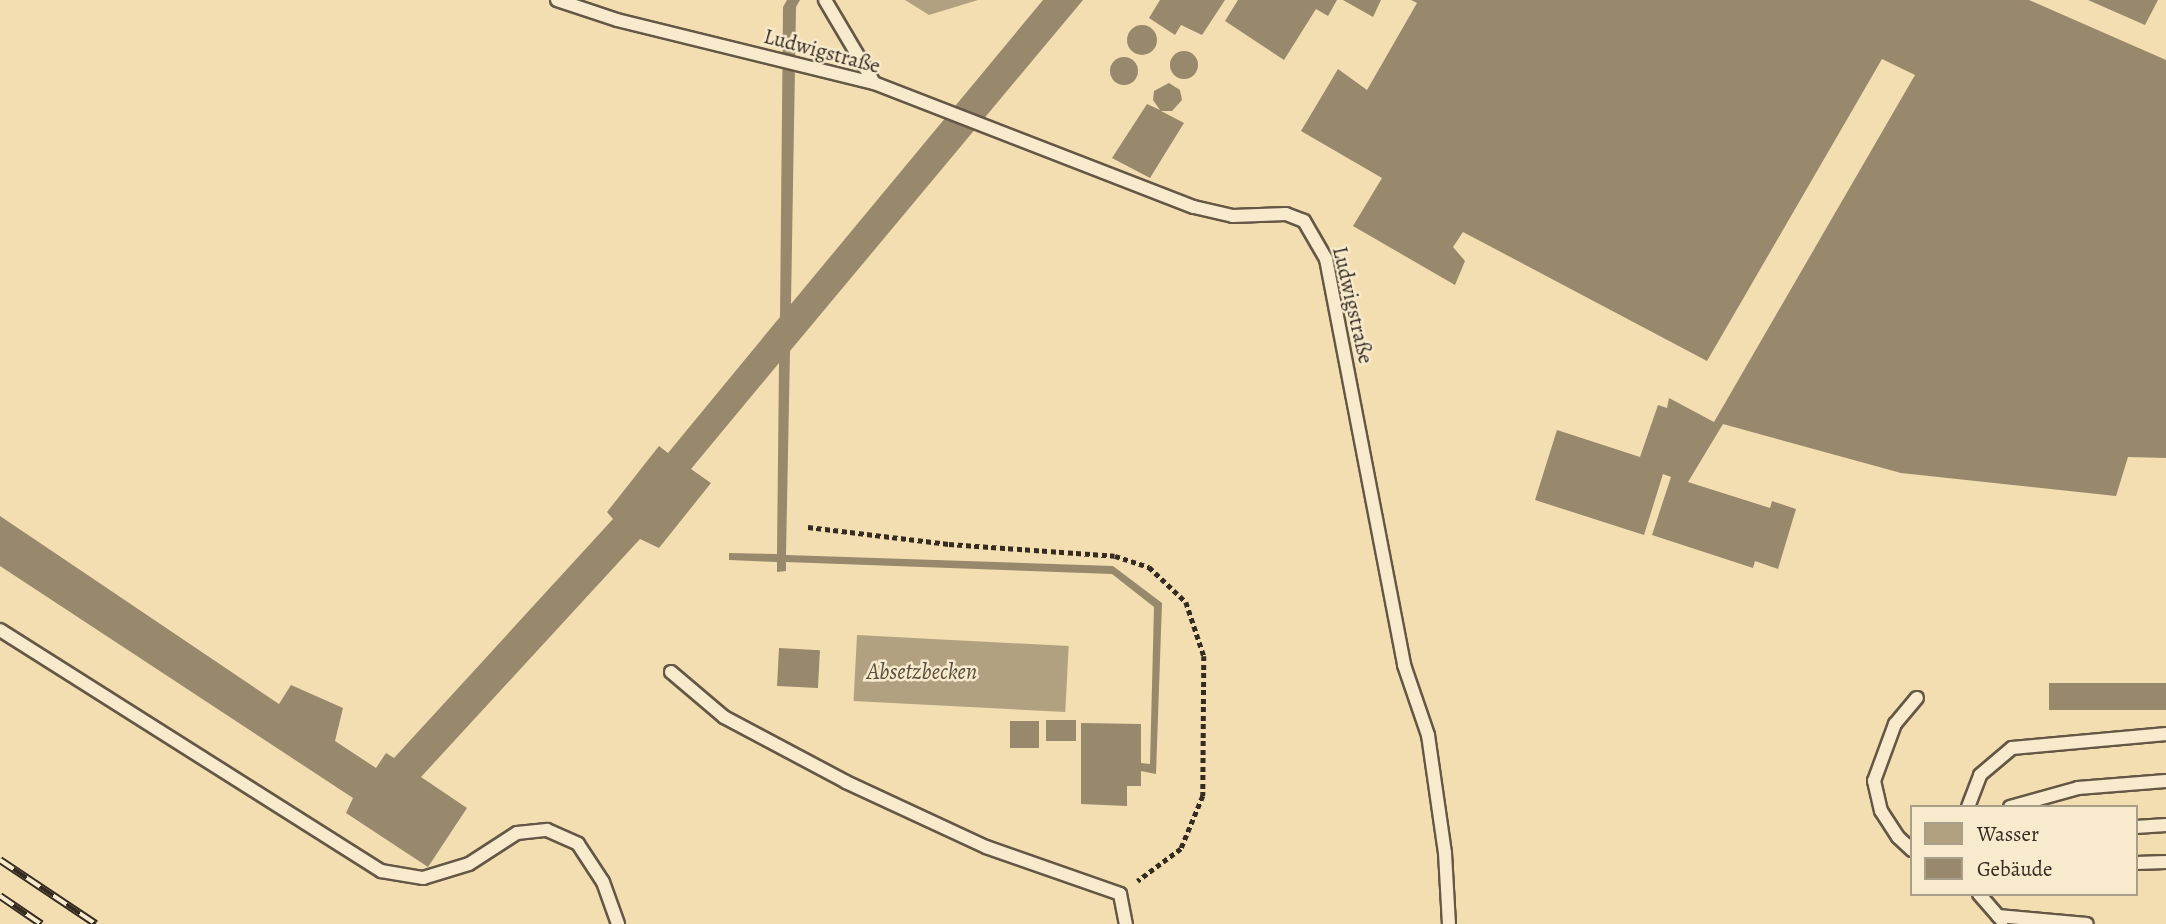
<!DOCTYPE html>
<meta charset="utf-8">
<style>
body{margin:0}
#map{position:relative;width:2166px;height:924px;overflow:hidden;background:#f3deb2;font-family:Alegreya,serif}
div>[style]{position:absolute}
[style*='--x']{left:calc(var(--x)*1px);top:calc(var(--y)*1px);width:calc(var(--w)*1px);rotate:calc(var(--a)*1deg)}
.water>*{inset:0;background:#b2a181;transform-origin:0 0}
.building>*{inset:0;background:#98886c;transform-origin:0 0}
.round{border-radius:50%}
.path>*{height:4.5px;margin-top:-2.25px;transform-origin:0;background:repeating-linear-gradient(90deg,#352b21 0 5px,transparent 0 8.5px)}
.roads{filter:drop-shadow(2px 0 #645845) drop-shadow(-2px 0 #645845) drop-shadow(0 2px #645845) drop-shadow(0 -2px #645845)}
.lane>*{height:12px;margin:-6px;padding:0 6px;transform-origin:6px;border-radius:6px;background:#f7eacd}
.rail>*{height:8px;margin-top:-4px;transform-origin:0;background:repeating-linear-gradient(90deg,#f7eacd 0 16px,#352b21 0 32px);box-sizing:border-box;border-block:2px solid #352b21}
span{translate:-50% -50%;white-space:nowrap;text-align:center;line-height:1.15;-webkit-text-stroke:5px #f7eacd;paint-order:stroke}
.street-label{font-size:21px;color:#352b21}
.water-label{font-size:23px;color:#5a4e3e;font-style:italic}
.legend{position:absolute;left:1910px;top:805px;width:228px;height:91px;box-sizing:border-box;background:#f7eacd;border:2px solid #a99e88;margin:0;padding:9px 12px;list-style:none;font-size:21px;color:#352b21}
.legend li{display:flex;align-items:center;gap:14px;height:35px}
.legend b{width:35px;border:2px solid #a99e88}
</style>
<div id="map">
<div class="water">
<div style="clip-path:polygon(905px 0,978px 0,929px 15px)"></div>
<div style="left:857px;top:635px;width:212px;height:66px;rotate:3deg"></div>
</div>
<div class="building">
<div style="clip-path:polygon(787px 0,800px 0,796px 7px,791px 304px,1043px 0,1083px 0,790px 351px,786px 555px,1113px 566px,1162px 603px,1156px 774px,1141px 771px,1141px 786px,1127px 786px,1127px 806px,1081px 804px,1081px 723px,1141px 724px,1141px 763px,1150px 764px,1154px 607px,1112px 574px,786px 562px,786px 571px,777px 572px,777px 562px,729px 560px,729px 553px,777px 554px,779px 363px,691px 469px,711px 483px,659px 548px,640px 539px,421px 777px,467px 808px,428px 867px,346px 813px,353px 798px,0 566px,0 516px,279px 704px,291px 685px,343px 708px,335px 741px,376px 768px,386px 753px,394px 758px,613px 519px,607px 512px,659px 446px,668px 453px,780px 317px,783px 7px)"></div>
<div style="clip-path:polygon(1160px 0,1225px 0,1202px 35px,1181px 25px,1175px 35px,1149px 18px)"></div>
<div style="clip-path:polygon(1238px 0,1337px 0,1328px 16px,1316px 9px,1284px 60px,1225px 21px)"></div>
<div style="clip-path:polygon(1343px 0,1381px 0,1373px 17px)"></div>
<div style="clip-path:polygon(1411px 0,2029px 0,2166px 60px,2166px 458px,2128px 457px,2116px 496px,1901px 473px,1723px 424px,1688px 482px,1770px 508px,1772px 501px,1796px 509px,1778px 569px,1755px 561px,1753px 568px,1652px 535px,1671px 477px,1663px 474px,1644px 535px,1535px 500px,1557px 430px,1640px 457px,1658px 405px,1667px 408px,1669px 398px,1714px 422px,1915px 75px,1882px 59px,1707px 361px,1463px 232px,1453px 247px,1465px 261px,1455px 285px,1353px 226px,1382px 178px,1301px 131px,1338px 69px,1367px 90px,1417px 3px)"></div>
<div style="clip-path:polygon(2088px 0,2158px 0,2145px 25px)"></div>
<div class="round" style="left:1127px;top:25px;width:30px;height:30px"></div>
<div class="round" style="left:1170px;top:51px;width:28px;height:28px"></div>
<div class="round" style="left:1110px;top:57px;width:28px;height:28px"></div>
<div style="clip-path:polygon(1169px 83px,1180px 90px,1182px 100px,1172px 111px,1161px 111px,1184px 123px,1150px 178px,1112px 158px,1147px 104px,1160px 110px,1153px 100px,1154px 91px)"></div>
<div style="left:779px;top:648px;width:41px;height:38px;rotate:3deg"></div>
<div style="left:2166px;top:683px;width:27px;height:117px;rotate:90deg"></div>
<div style="left:1046px;top:720px;width:30px;height:21px"></div>
<div style="left:1010px;top:721px;width:29px;height:27px"></div>
</div>
<div class="path">
<div style="--x:808;--y:527;--w:142;--a:6.9"></div>
<div style="--x:949;--y:544;--w:166;--a:4.1"></div>
<div style="--x:1115;--y:556;--w:36;--a:18"></div>
<div style="--x:1149;--y:567;--w:51;--a:43.4"></div>
<div style="--x:1186;--y:602;--w:57;--a:71.6"></div>
<div style="--x:1204;--y:656;--w:140;--a:90.4"></div>
<div style="--x:1203;--y:796;--w:57;--a:112.5"></div>
<div style="--x:1181;--y:849;--w:54;--a:143.3"></div>
</div>
<div class="roads">
<div class="lane">
<div style="--x:557;--y:0;--w:63;--a:18.4"></div>
<div style="--x:617;--y:20;--w:265;--a:13.8"></div>
<div style="--x:874;--y:83;--w:343;--a:21.2"></div>
<div style="--x:1194;--y:207;--w:40;--a:13"></div>
<div style="--x:1233;--y:216;--w:53;--a:-2.2"></div>
<div style="--x:1286;--y:214;--w:19;--a:21"></div>
<div style="--x:1304;--y:221;--w:44;--a:59.9"></div>
<div style="--x:1326;--y:259;--w:413;--a:79.1"></div>
<div style="--x:1404;--y:665;--w:74;--a:71.1"></div>
<div style="--x:1428;--y:735;--w:119;--a:81.8"></div>
<div style="--x:1445;--y:853;--w:71;--a:86.8"></div>
<div style="--x:825;--y:0;--w:96;--a:59.4"></div>
<div style="--x:0;--y:630;--w:451;--a:32.3"></div>
<div style="--x:381;--y:871;--w:43;--a:9.5"></div>
<div style="--x:423;--y:878;--w:48;--a:-16.9"></div>
<div style="--x:469;--y:864;--w:57;--a:-32.9"></div>
<div style="--x:517;--y:833;--w:30;--a:-6"></div>
<div style="--x:547;--y:830;--w:34;--a:24"></div>
<div style="--x:578;--y:844;--w:45;--a:56.7"></div>
<div style="--x:603;--y:882;--w:45;--a:70.3"></div>
<div style="--x:671;--y:672;--w:70;--a:40.3"></div>
<div style="--x:724;--y:717;--w:138;--a:28"></div>
<div style="--x:846;--y:782;--w:154;--a:24.9"></div>
<div style="--x:986;--y:847;--w:142;--a:19.3"></div>
<div style="--x:1120;--y:894;--w:31;--a:79"></div>
<div style="--x:1968;--y:807;--w:34;--a:-69"></div>
<div style="--x:1980;--y:775;--w:42;--a:-40.2"></div>
<div style="--x:2012;--y:748;--w:155;--a:-5.2"></div>
<div style="--x:2010;--y:807;--w:71;--a:-15.6"></div>
<div style="--x:2078;--y:788;--w:88;--a:-4.5"></div>
<div style="--x:2136;--y:827;--w:30;--a:-4"></div>
<div style="--x:1912;--y:850;--w:19;--a:-137"></div>
<div style="--x:1898;--y:837;--w:31;--a:-123"></div>
<div style="--x:1881;--y:811;--w:31;--a:-103"></div>
<div style="--x:1874;--y:781;--w:61;--a:-69.8"></div>
<div style="--x:1895;--y:724;--w:34;--a:-50"></div>
<div style="--x:2136;--y:863;--w:30;--a:-2"></div>
<div style="--x:1979;--y:894;--w:35;--a:49"></div>
<div style="--x:1998;--y:916;--w:89;--a:5.1"></div>
</div>
</div>
<div class="rail">
<div style="--x:0;--y:860;--w:115;--a:33.7"></div>
<div style="--x:0;--y:896;--w:50;--a:34.3"></div>
</div>
<div class="street-label">
<span style="left:822px;top:51px;rotate:15deg">Ludwigstraße</span>
<span style="left:1353px;top:305px;rotate:77deg">Ludwigstraße</span>
</div>
<div class="water-label">
<span style="left:922px;top:672px">Absetzbecken</span>
</div>
<ul class="legend">
<li><b style="height:19px;background:#b2a181"></b>Wasser</li>
<li><b style="height:19px;background:#98886c"></b>Gebäude</li>
</ul>
</div>
